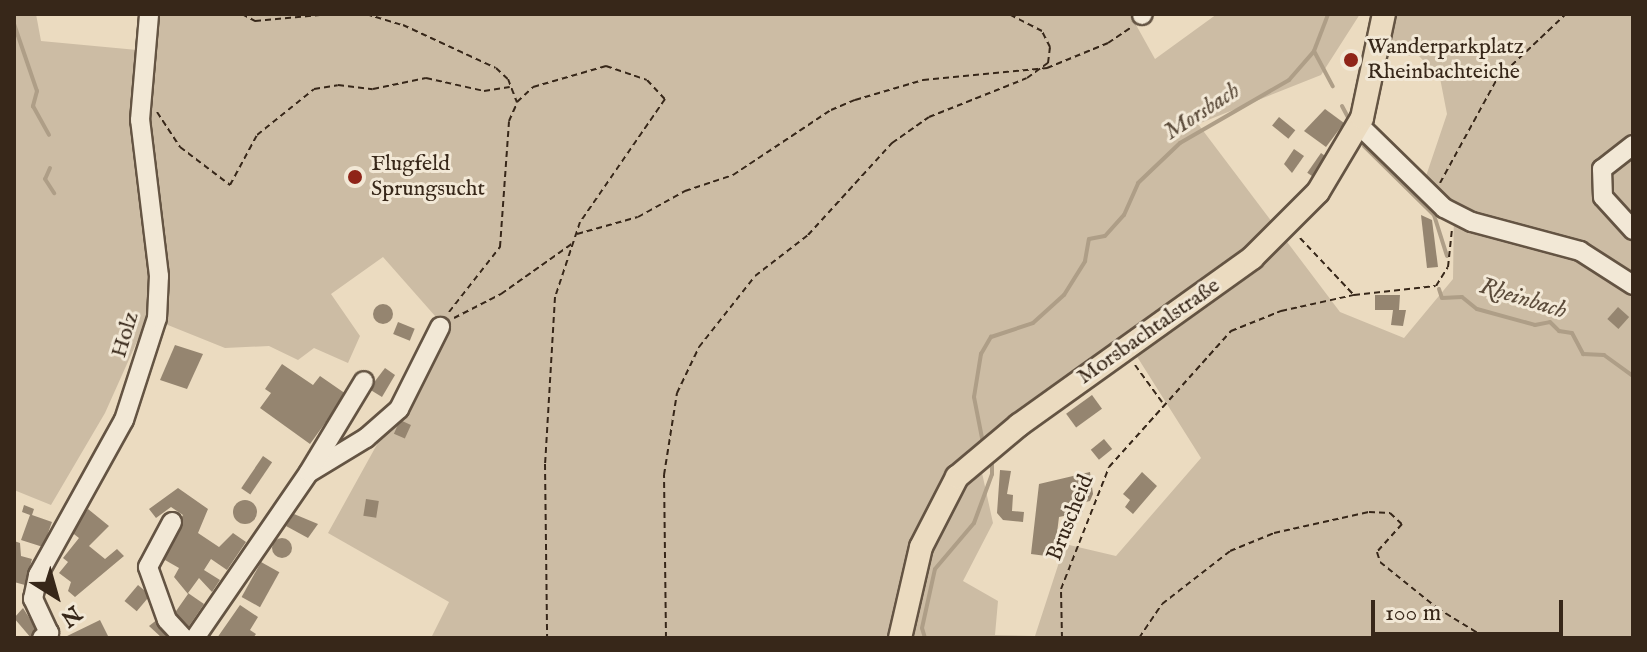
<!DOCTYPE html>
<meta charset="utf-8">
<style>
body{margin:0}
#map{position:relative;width:1647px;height:652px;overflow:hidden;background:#ebdbc0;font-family:"IM FELL English",serif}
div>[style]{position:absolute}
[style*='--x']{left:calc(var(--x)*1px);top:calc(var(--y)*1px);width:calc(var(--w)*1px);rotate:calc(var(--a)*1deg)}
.green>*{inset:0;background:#ccbca4}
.stream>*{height:4px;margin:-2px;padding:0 2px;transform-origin:2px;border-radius:2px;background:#ae9e87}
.building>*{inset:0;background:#958570;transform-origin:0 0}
.round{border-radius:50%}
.path>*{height:2px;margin-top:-1px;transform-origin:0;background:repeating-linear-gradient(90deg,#372719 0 6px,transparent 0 10px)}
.roads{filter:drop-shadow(2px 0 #645443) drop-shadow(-2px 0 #645443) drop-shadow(0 2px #645443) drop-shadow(0 -2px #645443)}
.minor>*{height:18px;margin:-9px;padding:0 9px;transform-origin:9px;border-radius:9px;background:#f2e8d6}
.major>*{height:22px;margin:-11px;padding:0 11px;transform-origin:11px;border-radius:11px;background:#ebdbc0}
.dots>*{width:22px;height:22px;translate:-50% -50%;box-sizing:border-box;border:4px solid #f2e8d6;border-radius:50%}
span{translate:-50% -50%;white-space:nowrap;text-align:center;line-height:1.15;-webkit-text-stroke:6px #f2e8d6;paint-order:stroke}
.poi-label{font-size:22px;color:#372719}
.left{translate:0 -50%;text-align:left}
.street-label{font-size:22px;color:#372719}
.water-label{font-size:24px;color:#5b4b3a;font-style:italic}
.frame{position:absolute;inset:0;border:16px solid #372719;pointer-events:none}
.north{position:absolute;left:16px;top:556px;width:80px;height:80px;-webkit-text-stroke:6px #f2e8d6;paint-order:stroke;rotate:143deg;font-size:22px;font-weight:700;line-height:32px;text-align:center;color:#372719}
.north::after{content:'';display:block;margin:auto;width:28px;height:36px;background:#372719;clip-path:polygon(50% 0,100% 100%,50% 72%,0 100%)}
.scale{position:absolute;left:1371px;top:600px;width:192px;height:36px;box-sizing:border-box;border:4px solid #372719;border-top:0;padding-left:10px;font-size:24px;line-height:28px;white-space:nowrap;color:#372719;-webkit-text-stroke:6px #f2e8d6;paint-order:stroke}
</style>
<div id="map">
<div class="green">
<div style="clip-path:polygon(evenodd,14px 14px,36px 14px,41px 41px,148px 51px,154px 14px,1130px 14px,1155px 59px,1217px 14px,1360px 14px,1321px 75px,1198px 124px,1340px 312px,1404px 338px,1453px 279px,1454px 209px,1425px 179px,1447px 114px,1440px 78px,1419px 56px,1385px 54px,1390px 14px,1633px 14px,1633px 638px,431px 638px,449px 602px,328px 533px,443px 325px,383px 257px,331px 294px,360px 336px,348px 363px,314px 348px,298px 360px,269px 346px,225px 348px,148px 317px,105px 413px,51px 505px,14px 490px,14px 14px,1124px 336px,1201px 458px,1116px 556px,1065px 544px,1035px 636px,995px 635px,998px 601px,963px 581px,993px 523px,977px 450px,1124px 336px)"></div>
</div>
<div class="stream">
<div style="--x:14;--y:24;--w:71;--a:71.1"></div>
<div style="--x:37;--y:91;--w:16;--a:105"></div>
<div style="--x:33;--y:106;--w:33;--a:61"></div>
<div style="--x:1314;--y:51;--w:40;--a:62"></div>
<div style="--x:1342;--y:106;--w:17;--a:62"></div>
<div style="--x:1364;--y:146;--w:98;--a:44.6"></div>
<div style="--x:1434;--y:215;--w:43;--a:72.4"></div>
<div style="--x:50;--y:168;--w:12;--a:114"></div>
<div style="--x:45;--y:179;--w:17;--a:57"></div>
<div style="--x:1439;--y:289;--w:9;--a:72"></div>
<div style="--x:1442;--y:298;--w:20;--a:-3"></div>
<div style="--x:1462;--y:297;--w:19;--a:39"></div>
<div style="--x:1477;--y:309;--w:60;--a:15.4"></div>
<div style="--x:1535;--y:325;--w:15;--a:-11"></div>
<div style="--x:1550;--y:322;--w:13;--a:45"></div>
<div style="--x:1559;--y:331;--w:13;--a:9"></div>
<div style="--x:1572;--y:333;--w:24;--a:62"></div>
<div style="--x:1583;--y:354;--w:21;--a:3"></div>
<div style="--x:1604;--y:355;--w:36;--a:36"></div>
<div style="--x:983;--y:443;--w:47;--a:-101.1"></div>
<div style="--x:974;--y:397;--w:44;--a:-80.8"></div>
<div style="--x:981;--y:354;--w:20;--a:-60"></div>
<div style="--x:991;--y:337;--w:44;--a:-18.4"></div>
<div style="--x:1033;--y:323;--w:42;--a:-42.1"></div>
<div style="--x:1064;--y:295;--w:40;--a:-58"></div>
<div style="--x:1085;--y:261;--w:22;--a:-80"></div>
<div style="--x:1089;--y:239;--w:16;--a:-11"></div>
<div style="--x:1105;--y:236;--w:28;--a:-48"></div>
<div style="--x:1124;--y:215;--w:35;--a:-66"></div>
<div style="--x:1138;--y:183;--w:58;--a:-43.6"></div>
<div style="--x:1180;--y:143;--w:126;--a:-30"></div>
<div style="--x:1289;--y:80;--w:38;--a:-49"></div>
<div style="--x:1314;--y:51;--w:40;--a:-69"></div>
<div style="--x:925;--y:638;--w:10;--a:-107"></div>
<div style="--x:922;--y:628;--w:60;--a:-77.6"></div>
<div style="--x:935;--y:569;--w:60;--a:-49.7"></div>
<div style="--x:974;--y:523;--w:52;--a:-69.8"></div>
<div style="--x:992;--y:474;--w:17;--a:-90"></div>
</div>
<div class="building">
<div style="clip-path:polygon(1325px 109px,1344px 123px,1326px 147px,1304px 131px)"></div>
<div style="left:1279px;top:117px;width:21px;height:11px;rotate:39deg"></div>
<div style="clip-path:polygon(1294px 149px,1304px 156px,1292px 173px,1284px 164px)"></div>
<div style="left:1321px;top:153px;width:12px;height:24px;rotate:35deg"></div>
<div style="clip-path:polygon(1421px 215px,1432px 220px,1438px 267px,1427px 268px)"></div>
<div style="clip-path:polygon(1375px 295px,1400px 295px,1399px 310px,1406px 310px,1403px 326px,1391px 325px,1393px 310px,1375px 310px)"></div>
<div class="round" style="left:373px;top:304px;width:20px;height:20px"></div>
<div style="left:1618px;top:307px;width:15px;height:16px;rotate:42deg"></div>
<div style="left:398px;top:322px;width:18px;height:13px;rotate:22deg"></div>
<div style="clip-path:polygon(175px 345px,203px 354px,187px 389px,160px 380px)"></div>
<div style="clip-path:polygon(282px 364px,313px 385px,320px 376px,346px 394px,310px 444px,260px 408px,271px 393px,265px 389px)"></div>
<div style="clip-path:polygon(385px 368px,395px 375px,382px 397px,369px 389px)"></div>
<div style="left:1092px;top:395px;width:17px;height:32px;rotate:54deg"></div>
<div style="left:400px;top:420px;width:12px;height:15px;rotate:24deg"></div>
<div style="left:1104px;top:439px;width:13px;height:17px;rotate:51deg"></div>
<div style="left:263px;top:456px;width:11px;height:39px;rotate:34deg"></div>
<div style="clip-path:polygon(1000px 470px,1011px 471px,1007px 494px,1013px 495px,1012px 511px,1024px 512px,1023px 522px,1003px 520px,997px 513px)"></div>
<div style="clip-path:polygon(1090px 472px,1093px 494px,1090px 501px,1081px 503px,1083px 512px,1059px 517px,1054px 557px,1031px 554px,1039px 484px)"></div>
<div style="clip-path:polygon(1142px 472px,1157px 486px,1133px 514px,1125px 507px,1130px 500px,1123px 494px)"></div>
<div style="clip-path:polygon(178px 488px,208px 509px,198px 533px,219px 547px,233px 533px,246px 542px,227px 570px,211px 559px,204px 570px,220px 580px,212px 592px,199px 578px,191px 589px,188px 593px,204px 604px,187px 629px,174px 614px,188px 594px,174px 577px,179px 568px,165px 560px,159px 568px,150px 563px,183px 515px,171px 507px,156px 518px,149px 509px)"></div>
<div style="left:366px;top:499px;width:13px;height:17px;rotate:9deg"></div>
<div class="round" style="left:233px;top:500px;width:24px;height:24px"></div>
<div style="clip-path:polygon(24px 505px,34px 509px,32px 515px,52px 522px,43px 547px,21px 540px,30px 515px,22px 512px)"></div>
<div style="clip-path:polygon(88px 509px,109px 526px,89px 546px,105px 559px,117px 549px,124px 556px,75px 597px,68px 591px,71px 582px,59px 573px,68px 562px,63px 558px,79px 538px,70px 531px)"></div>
<div style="clip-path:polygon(294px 514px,318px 524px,308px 538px,286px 526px)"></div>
<div class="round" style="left:272px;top:538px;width:20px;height:20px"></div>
<div style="clip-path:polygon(14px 541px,20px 543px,21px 556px,32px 559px,25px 585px,14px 582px)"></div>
<div style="left:261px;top:562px;width:21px;height:40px;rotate:29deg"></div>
<div style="left:138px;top:585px;width:16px;height:21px;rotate:40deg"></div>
<div style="clip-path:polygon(240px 605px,258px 617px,250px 630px,256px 634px,253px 638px,217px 638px)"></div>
<div style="clip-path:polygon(23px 608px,39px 633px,31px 638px,14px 618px)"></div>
<div style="clip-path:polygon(158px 619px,169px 633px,162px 638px,149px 626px)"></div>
<div style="clip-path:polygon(100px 620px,109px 638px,63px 638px)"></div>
</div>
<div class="path">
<div style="--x:242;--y:14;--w:15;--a:28"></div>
<div style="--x:255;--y:21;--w:76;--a:-5.3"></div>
<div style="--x:366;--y:14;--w:39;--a:17"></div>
<div style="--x:403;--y:25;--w:102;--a:24.8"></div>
<div style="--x:496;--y:68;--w:16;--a:43"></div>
<div style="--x:508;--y:79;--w:25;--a:69"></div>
<div style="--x:517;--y:102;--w:22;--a:-43"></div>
<div style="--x:533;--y:87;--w:76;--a:-16"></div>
<div style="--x:606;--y:66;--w:43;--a:18.9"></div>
<div style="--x:647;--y:80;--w:26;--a:47"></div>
<div style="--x:665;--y:99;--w:150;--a:124.6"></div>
<div style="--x:580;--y:222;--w:79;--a:108.4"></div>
<div style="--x:555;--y:297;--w:167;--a:93.4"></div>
<div style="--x:545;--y:464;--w:174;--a:89.3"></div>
<div style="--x:157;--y:112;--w:42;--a:56.7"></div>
<div style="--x:180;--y:147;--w:63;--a:37.2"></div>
<div style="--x:230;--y:185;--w:57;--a:-61.6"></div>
<div style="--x:257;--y:135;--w:73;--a:-38.9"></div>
<div style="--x:314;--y:89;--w:24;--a:-9"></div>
<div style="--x:338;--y:85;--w:35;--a:7"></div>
<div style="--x:373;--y:89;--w:54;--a:-11.7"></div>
<div style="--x:426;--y:78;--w:59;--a:12.6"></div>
<div style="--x:484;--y:91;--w:26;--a:-9"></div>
<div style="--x:1440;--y:183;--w:119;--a:-61.3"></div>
<div style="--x:1497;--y:79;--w:95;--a:-43.3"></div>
<div style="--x:577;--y:234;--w:63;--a:-15.6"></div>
<div style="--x:638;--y:217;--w:54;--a:-29"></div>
<div style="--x:685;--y:191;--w:51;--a:-18.4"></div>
<div style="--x:733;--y:175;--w:118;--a:-33.6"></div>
<div style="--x:831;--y:110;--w:26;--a:-23"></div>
<div style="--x:855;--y:100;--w:71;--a:-16.4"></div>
<div style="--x:923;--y:80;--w:125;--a:-5.5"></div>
<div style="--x:1047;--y:68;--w:66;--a:-22.3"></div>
<div style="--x:1108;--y:43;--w:27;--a:-34"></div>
<div style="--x:1300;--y:238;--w:77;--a:46.6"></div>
<div style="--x:449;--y:312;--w:83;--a:-51.9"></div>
<div style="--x:500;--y:247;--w:126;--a:-85.9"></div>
<div style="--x:509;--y:121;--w:20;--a:-66"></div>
<div style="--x:454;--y:318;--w:53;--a:-27.1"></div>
<div style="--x:501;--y:294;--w:88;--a:-35.3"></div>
<div style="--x:1135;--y:365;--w:46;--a:53.9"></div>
<div style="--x:666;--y:638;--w:163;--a:-90.7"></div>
<div style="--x:664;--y:475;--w:83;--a:-81"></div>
<div style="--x:677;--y:393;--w:51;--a:-64.4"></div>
<div style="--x:699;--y:347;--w:90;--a:-51.7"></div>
<div style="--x:755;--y:276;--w:67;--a:-37.7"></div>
<div style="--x:808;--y:235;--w:125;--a:-47.6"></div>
<div style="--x:892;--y:143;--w:45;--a:-35.1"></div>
<div style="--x:929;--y:117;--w:105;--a:-21.7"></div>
<div style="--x:1027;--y:78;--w:26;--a:-36"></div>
<div style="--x:1048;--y:63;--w:16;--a:-83"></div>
<div style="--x:1050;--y:47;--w:18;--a:-117"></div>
<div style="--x:1042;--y:31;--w:37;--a:-153"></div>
<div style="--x:1062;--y:638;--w:49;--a:-91.2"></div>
<div style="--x:1061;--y:589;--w:131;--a:-68.5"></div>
<div style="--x:1109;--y:467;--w:183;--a:-48.1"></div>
<div style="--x:1231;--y:331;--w:54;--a:-21.8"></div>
<div style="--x:1281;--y:311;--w:75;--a:-12.4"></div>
<div style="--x:1354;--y:295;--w:82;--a:-6.3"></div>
<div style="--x:1436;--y:286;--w:22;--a:-58"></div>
<div style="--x:1448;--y:267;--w:37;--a:-84"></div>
<div style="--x:1139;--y:638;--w:41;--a:-55.9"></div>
<div style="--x:1162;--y:604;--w:86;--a:-37.9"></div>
<div style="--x:1230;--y:551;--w:48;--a:-22.2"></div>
<div style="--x:1274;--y:533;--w:97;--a:-12.5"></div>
<div style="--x:1369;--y:512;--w:21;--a:3"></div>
<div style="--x:1390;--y:513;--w:16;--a:43"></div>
<div style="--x:1402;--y:524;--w:38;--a:132"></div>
<div style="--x:1377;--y:552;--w:10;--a:73"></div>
<div style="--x:1380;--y:562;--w:73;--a:38.9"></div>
<div style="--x:1437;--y:608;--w:57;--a:31.5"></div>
</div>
<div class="roads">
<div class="minor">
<div style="--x:1142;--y:15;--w:1;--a:-45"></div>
<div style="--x:1359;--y:125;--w:119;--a:44.3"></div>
<div style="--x:1444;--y:208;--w:31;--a:27"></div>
<div style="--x:1472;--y:222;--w:112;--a:15"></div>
<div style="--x:1580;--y:251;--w:63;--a:32.7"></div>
<div style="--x:1633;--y:145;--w:39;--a:142"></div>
<div style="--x:1602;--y:169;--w:28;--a:88"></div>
<div style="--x:1603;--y:197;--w:45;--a:47.7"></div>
<div style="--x:310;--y:472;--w:66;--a:-31.3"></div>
<div style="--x:366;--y:438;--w:44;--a:-41.3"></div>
<div style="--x:399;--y:409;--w:92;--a:-63.4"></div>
<div style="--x:172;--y:522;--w:51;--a:118.1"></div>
<div style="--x:148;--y:567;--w:56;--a:70.3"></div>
<div style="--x:167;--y:620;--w:25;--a:47"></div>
<div style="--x:42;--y:638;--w:9;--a:-36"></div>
<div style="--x:49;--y:633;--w:38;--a:-115"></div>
<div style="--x:33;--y:599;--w:25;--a:-78"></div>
<div style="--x:38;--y:575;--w:177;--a:-61"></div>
<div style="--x:124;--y:420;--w:107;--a:-72.1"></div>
<div style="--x:157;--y:318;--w:42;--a:-87.3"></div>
<div style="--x:159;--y:276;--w:157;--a:-96.9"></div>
<div style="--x:140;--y:120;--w:106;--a:-85.1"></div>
<div style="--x:195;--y:638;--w:201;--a:-55.5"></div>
<div style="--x:309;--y:472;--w:106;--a:-58.9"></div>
</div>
<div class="major">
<div style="--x:900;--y:638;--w:93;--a:-77"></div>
<div style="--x:921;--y:547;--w:79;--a:-62.8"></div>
<div style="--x:957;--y:477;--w:81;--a:-40"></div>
<div style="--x:1019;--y:425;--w:287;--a:-35.6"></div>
<div style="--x:1252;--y:258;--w:93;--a:-45"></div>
<div style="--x:1318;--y:192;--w:86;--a:-59.3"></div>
<div style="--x:1362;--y:118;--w:106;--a:-78.1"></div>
</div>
</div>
<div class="dots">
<div style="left:1351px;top:60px;background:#8f2418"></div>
<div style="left:355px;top:177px;background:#8f2418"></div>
</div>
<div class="poi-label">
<span class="left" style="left:1367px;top:60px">Wanderparkplatz<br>Rheinbachteiche</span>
<span class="left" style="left:371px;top:177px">Flugfeld<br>Sprungsucht</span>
</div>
<div class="street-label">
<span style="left:1149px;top:332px;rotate:-35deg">Morsbachtalstraße</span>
<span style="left:126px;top:335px;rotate:-73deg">Holz</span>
<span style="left:1071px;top:518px;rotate:-68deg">Bruscheid</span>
</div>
<div class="water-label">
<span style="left:1202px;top:112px;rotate:-33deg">Morsbach</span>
<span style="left:1523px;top:299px;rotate:17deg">Rheinbach</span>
</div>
<div class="frame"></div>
<div class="north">N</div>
<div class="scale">100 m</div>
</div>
